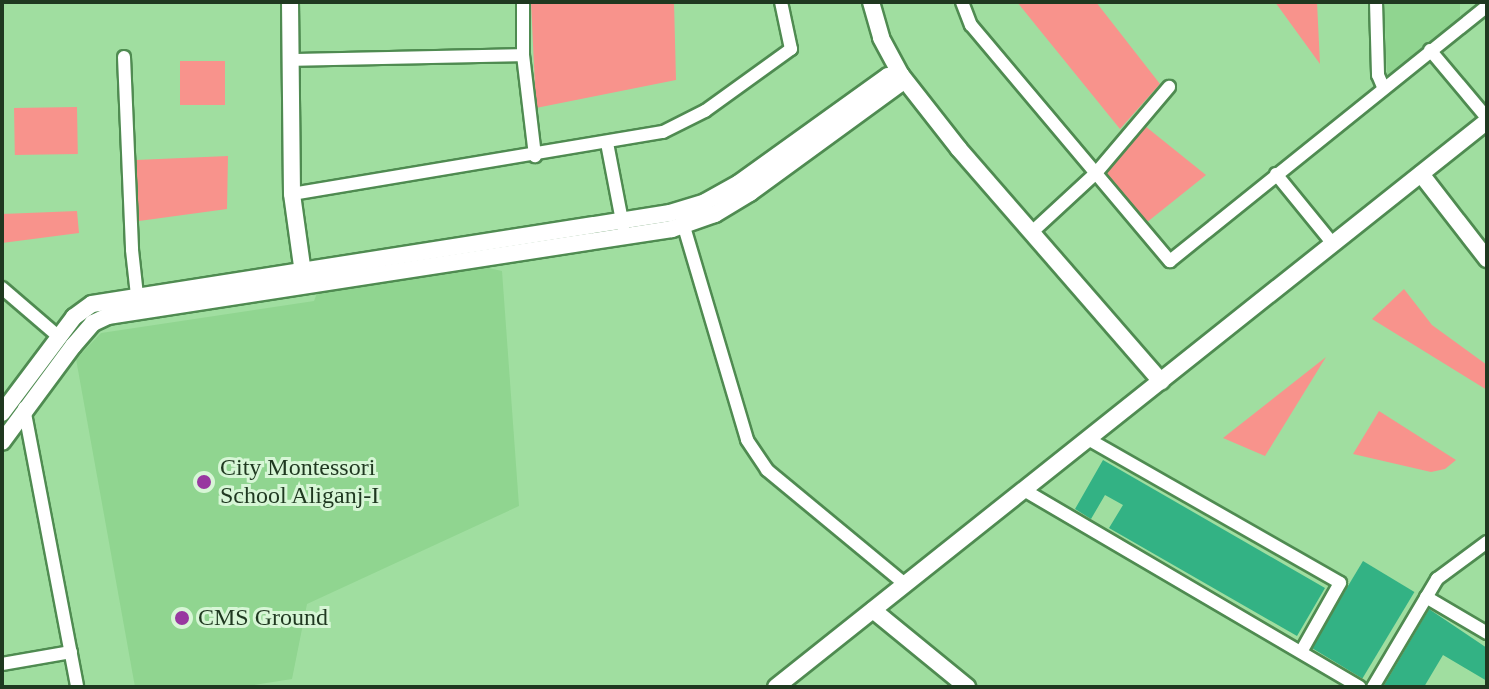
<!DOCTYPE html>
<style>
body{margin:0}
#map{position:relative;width:1489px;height:689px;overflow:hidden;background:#a0dea0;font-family:"Times New Roman",serif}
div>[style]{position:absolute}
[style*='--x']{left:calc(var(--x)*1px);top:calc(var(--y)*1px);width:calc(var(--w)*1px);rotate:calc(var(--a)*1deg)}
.built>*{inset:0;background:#90d590}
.green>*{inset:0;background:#f8938c;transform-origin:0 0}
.building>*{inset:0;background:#33b284;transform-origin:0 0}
.roads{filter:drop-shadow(2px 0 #4f8b51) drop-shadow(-2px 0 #4f8b51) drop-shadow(0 2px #4f8b51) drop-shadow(0 -2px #4f8b51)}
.street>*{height:12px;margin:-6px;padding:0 6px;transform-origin:6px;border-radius:6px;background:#fff}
.secondary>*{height:16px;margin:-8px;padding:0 8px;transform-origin:8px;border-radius:8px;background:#fff}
.dots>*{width:22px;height:22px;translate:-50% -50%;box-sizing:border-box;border:4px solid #d7f6d6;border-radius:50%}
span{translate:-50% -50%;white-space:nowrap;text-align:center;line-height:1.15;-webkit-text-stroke:6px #d7f6d6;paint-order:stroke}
.poi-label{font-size:24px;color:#1f3820}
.left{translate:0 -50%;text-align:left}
.frame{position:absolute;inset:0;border:4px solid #1f3820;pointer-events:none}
</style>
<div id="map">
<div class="built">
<div style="clip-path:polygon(1384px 2px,1460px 2px,1460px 21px,1387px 75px)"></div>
<div style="clip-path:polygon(484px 267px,502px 271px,519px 506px,307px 604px,292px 679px,241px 687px,135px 687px,76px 359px,101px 333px,314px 301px,317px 293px)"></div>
</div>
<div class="green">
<div style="clip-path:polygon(531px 2px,674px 2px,676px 80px,536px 108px)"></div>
<div style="clip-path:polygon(1017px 2px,1096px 2px,1160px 84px,1120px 129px)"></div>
<div style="clip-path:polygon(1275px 2px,1317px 2px,1320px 64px)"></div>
<div style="left:180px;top:61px;width:45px;height:44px"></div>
<div style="left:77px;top:107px;width:47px;height:63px;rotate:89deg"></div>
<div style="clip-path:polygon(1145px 126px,1206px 175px,1146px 223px,1104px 174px)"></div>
<div style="clip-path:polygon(228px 156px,227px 209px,139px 221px,136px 160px)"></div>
<div style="clip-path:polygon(77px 211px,79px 233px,2px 243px,2px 214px)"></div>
<div style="clip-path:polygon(1404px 289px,1432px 325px,1487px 365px,1487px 390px,1372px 319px)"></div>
<div style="clip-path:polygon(1326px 357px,1265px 456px,1223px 438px)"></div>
<div style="clip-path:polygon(1379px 411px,1456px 460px,1445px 469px,1431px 472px,1353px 454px)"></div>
</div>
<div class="building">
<div style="clip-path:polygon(1103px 460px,1325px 588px,1297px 636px,1109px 528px,1123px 505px,1105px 495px,1091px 519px,1075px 509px)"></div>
<div style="left:1363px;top:561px;width:60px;height:101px;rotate:31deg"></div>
<div style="clip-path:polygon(1429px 609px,1487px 648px,1487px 681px,1443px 655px,1424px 687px,1383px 687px)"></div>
</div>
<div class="roads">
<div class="street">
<div style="--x:523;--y:2;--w:53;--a:90"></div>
<div style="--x:523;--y:55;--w:102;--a:83.2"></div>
<div style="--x:962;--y:2;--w:25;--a:69"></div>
<div style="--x:971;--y:25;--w:309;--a:49.9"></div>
<div style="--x:1170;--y:261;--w:407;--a:-38.8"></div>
<div style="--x:1376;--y:2;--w:73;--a:88.4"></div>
<div style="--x:1378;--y:75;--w:13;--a:67"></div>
<div style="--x:1430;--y:50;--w:89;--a:50"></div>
<div style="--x:124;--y:57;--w:193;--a:87.6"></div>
<div style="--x:132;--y:250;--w:54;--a:83.7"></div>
<div style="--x:290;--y:60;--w:233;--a:-1.2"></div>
<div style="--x:607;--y:143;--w:85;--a:79.1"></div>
<div style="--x:1276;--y:174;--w:90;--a:50.8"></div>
<div style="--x:292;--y:194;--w:376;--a:-9.5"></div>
<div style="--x:663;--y:132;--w:47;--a:-26.6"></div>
<div style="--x:705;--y:111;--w:106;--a:-35.8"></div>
<div style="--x:791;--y:49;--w:48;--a:-102"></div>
<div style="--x:682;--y:220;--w:229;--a:73.5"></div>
<div style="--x:747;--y:440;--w:36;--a:56"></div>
<div style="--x:767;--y:470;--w:179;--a:39.6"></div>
<div style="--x:1032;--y:232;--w:87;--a:-42.7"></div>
<div style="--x:1096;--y:173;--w:113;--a:-49.7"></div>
<div style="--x:2;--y:288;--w:75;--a:40.7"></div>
<div style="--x:24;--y:408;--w:284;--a:79.2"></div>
<div style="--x:1088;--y:439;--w:290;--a:29.7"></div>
<div style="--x:1340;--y:583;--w:79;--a:119.5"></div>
<div style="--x:1024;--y:490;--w:389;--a:30.4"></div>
<div style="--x:1426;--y:597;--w:71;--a:30.5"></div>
<div style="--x:2;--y:664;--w:70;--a:-9.9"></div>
<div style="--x:1373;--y:687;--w:126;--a:-59.3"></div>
<div style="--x:1437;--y:579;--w:62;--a:-36.5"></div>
</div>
<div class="secondary">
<div style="--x:290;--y:2;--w:192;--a:89.4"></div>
<div style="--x:292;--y:194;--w:87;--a:82.1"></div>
<div style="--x:871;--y:2;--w:37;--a:74"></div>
<div style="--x:881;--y:38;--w:42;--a:61.6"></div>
<div style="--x:901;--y:75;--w:94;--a:51.9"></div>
<div style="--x:959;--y:149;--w:308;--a:49"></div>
<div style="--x:1421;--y:174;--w:108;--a:52.2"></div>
<div style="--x:2;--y:413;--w:120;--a:-53.1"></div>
<div style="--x:74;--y:317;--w:22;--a:-36"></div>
<div style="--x:92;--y:304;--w:585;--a:-8.95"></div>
<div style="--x:670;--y:213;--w:37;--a:-17"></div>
<div style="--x:705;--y:202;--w:39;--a:-29"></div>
<div style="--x:739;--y:183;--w:183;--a:-35.7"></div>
<div style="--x:888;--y:76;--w:13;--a:-4"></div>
<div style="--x:901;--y:75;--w:10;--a:107"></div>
<div style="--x:898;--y:85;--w:183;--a:143.9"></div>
<div style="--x:750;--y:193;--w:41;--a:149"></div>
<div style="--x:715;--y:214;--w:46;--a:160.8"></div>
<div style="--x:672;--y:229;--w:571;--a:171.23"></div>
<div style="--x:108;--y:316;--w:17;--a:155"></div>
<div style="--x:93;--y:323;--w:30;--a:131"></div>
<div style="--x:73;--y:346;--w:119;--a:126.5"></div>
<div style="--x:873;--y:610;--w:122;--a:39.3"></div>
<div style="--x:776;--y:687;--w:909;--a:-38.52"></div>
</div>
</div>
<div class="dots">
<div style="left:204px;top:482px;background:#9838a0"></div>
<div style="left:182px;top:618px;background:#9838a0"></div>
</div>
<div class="poi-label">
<span class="left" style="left:220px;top:482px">City Montessori<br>School Aliganj-I</span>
<span class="left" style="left:198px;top:618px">CMS Ground</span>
</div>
<div class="frame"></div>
</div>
